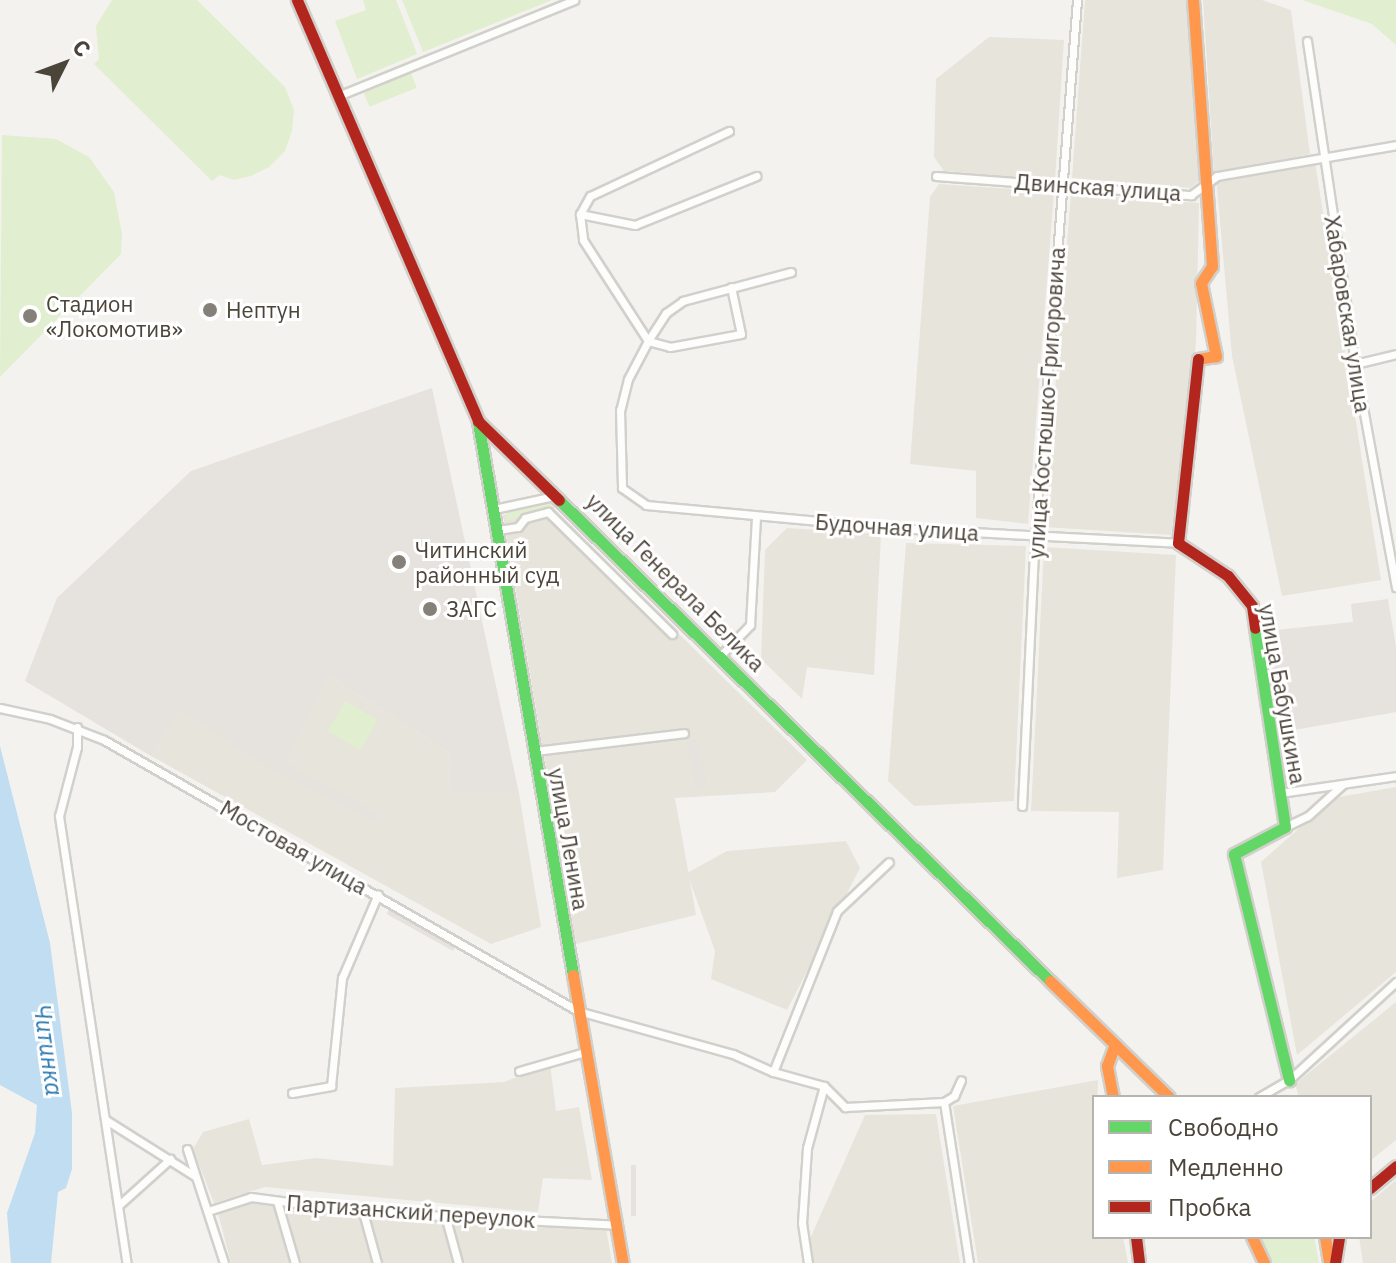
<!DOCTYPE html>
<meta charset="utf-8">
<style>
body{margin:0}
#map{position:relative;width:1396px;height:1263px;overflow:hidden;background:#f4f2ee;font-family:"IBM Plex Sans",sans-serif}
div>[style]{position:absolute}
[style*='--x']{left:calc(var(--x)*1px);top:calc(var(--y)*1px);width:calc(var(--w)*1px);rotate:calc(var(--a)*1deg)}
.residential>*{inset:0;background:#e7e4dc}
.industrial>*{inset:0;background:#e6e2de;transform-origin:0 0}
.green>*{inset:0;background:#e1eecf;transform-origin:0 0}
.parking>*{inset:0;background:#e6e3df;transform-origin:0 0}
.water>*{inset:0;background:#c0ddf1}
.roads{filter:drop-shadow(2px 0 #d2d0cb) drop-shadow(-2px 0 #d2d0cb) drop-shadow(0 2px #d2d0cb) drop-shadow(0 -2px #d2d0cb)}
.street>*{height:7px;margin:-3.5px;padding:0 3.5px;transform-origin:3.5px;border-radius:3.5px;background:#fdfdfc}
.fast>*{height:11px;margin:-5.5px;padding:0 5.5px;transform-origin:5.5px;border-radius:5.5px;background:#63d668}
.slow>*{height:11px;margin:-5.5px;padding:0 5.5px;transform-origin:5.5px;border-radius:5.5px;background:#ff974d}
.jam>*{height:11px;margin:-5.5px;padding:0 5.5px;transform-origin:5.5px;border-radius:5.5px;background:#b3261e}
.dots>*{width:22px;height:22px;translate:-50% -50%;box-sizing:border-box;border:4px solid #fff;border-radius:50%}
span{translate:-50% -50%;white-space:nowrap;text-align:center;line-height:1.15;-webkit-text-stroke:6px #fff;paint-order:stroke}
.street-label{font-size:22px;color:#4b4439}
.poi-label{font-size:22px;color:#4b4439}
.left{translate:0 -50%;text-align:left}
.water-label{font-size:24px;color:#2e7ab2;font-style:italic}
.legend{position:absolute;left:1092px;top:1095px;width:280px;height:144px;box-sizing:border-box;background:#fff;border:2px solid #b7b4b0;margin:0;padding:10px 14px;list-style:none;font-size:24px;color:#4b4439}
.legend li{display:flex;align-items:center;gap:16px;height:40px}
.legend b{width:40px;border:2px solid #b7b4b0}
.north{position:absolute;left:24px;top:24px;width:80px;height:80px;-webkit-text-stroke:6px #fff;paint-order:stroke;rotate:48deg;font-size:22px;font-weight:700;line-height:32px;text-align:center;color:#4b4439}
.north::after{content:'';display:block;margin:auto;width:28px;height:36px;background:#4b4439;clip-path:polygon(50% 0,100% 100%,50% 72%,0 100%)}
</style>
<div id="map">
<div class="residential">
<div style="clip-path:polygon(1085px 0,1188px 0,1199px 181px,1190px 188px,1072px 178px)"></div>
<div style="clip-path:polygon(1203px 0,1262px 0,1291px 10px,1310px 154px,1214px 173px)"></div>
<div style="clip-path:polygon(989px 37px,1064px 40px,1055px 180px,944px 171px,934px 157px,936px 79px)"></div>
<div style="clip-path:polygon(1315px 162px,1381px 580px,1282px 596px,1232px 356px,1216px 176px)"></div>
<div style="clip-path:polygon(939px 184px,1054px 192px,1028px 524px,976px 518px,976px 471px,910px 464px,930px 197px)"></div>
<div style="clip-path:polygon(1071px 194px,1199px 203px,1196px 344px,1171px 535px,1044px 527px)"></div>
<div style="clip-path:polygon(547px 504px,807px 760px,775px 792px,675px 798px,696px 915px,576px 944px,503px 515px)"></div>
<div style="clip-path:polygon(787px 528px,881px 534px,874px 675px,807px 667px,802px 699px,761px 659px,765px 550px)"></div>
<div style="clip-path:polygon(906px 543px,1026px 546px,1014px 801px,914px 806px,888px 781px)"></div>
<div style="clip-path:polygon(1044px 547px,1176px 555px,1163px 870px,1117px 878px,1119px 812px,1031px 811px)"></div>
<div style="clip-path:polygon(329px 676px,450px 753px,452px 793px,519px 793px,541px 927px,491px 944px,151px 756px,180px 709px)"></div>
<div style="clip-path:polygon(1396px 787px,1396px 972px,1297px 1055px,1261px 862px,1333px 798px)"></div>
<div style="clip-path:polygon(846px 841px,860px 868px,787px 1010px,711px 979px,715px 951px,687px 873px,727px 851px)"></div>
<div style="clip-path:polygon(1396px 1002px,1396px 1140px,1370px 1161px,1370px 1097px,1299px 1097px,1295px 1084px)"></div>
<div style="clip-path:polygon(550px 1064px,556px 1111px,579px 1107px,592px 1180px,543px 1178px,538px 1212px,265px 1187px,214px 1203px,193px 1149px,203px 1132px,249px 1119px,262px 1165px,316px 1158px,393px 1166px,395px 1088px,504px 1082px)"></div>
<div style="clip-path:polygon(1098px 1080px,1094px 1237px,1123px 1237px,1128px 1263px,978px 1263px,953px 1106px)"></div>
<div style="clip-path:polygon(936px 1114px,960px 1263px,813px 1263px,809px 1241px,865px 1115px)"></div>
<div style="clip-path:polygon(1396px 1180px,1396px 1263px,1363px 1263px,1359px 1237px,1370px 1237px,1370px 1202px)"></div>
<div style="clip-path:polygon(254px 1201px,359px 1218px,606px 1228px,612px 1263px,231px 1263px,218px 1213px)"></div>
</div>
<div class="industrial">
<div style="clip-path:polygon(432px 388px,519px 793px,451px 793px,450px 753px,329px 676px,285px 762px,380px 815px,375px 823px,279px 774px,180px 710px,151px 756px,25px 681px,57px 598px,191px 471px)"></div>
<div style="clip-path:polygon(1388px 599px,1396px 647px,1396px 712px,1283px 732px,1266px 631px,1353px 622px,1351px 604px)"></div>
<div style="left:697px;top:739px;width:49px;height:11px;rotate:78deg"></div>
</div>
<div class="green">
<div style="clip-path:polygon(112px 0,197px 0,285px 87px,294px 110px,292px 131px,285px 151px,269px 167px,251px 176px,234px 180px,220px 175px,212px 181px,94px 64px,99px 59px,96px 26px)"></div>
<div style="clip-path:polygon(363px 0,396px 0,417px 54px,357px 79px,335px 21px,366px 10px)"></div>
<div style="clip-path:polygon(402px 0,552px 0,423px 52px)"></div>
<div style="clip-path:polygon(1302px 0,1396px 0,1396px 45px,1372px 24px)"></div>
<div style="left:410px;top:71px;width:18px;height:51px;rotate:68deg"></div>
<div style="clip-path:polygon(2px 135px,56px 139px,89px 157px,114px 192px,122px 234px,121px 254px,0 377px)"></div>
<div style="clip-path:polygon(549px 502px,568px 526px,551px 508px,506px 521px,507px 510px)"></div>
<div style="left:345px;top:701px;width:38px;height:35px;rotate:30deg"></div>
<div style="clip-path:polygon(1260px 1237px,1314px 1237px,1319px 1263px,1273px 1263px)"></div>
</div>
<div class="parking">
<div style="left:390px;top:908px;width:76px;height:7px;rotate:29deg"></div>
<div style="left:631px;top:1165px;width:5px;height:51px"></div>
</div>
<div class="water">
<div style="clip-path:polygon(0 746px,50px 943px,72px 1113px,72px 1169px,66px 1188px,58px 1192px,51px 1263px,11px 1263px,7px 1213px,35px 1133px,37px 1105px,0 1085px)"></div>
</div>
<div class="roads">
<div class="street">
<div style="--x:1307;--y:41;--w:327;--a:81.5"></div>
<div style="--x:1355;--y:364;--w:227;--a:79.6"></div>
<div style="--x:338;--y:96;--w:255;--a:-22.1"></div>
<div style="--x:729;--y:131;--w:153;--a:154.9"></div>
<div style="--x:590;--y:196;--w:21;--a:119"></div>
<div style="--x:580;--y:214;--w:26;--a:83"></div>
<div style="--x:583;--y:240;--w:120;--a:57.2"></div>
<div style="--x:648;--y:341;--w:23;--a:15"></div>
<div style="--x:670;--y:347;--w:72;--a:-10.4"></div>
<div style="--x:741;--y:334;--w:48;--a:-102"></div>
<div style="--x:936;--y:176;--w:256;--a:4.3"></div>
<div style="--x:1191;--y:195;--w:32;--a:-36"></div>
<div style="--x:1217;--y:176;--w:182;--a:-9.8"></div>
<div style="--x:580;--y:214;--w:56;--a:11.3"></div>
<div style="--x:635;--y:225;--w:131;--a:-22"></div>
<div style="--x:791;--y:272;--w:112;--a:165"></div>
<div style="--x:683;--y:301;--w:21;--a:145"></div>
<div style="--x:666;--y:313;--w:33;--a:123"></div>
<div style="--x:648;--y:341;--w:43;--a:117.8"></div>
<div style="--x:628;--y:379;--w:32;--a:104"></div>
<div style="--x:620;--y:410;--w:78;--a:88.5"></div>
<div style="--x:622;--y:488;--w:29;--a:35"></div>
<div style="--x:646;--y:505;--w:250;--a:5.3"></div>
<div style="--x:895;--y:528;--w:283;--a:3"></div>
<div style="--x:1355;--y:364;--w:42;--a:-13.7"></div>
<div style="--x:494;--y:509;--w:61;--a:-12.2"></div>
<div style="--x:498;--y:530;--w:20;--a:-9"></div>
<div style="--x:518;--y:527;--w:11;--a:-52"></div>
<div style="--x:525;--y:518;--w:24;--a:-15"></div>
<div style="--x:548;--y:512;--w:174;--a:44.5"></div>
<div style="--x:721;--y:655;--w:42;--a:-46"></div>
<div style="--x:750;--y:625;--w:107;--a:-86.8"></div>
<div style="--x:0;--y:708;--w:51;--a:12.4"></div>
<div style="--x:50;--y:719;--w:58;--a:21.3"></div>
<div style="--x:104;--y:740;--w:546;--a:29.76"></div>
<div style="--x:578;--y:1011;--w:161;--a:15.5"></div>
<div style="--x:733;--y:1054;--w:44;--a:24.2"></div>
<div style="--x:77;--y:727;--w:20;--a:90"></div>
<div style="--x:77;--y:747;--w:71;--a:104.6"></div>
<div style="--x:59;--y:816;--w:452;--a:81.4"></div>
<div style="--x:534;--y:751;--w:151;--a:-6.8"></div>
<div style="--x:1280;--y:793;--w:117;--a:-8.3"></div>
<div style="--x:1022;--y:806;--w:271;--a:-87.3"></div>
<div style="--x:1035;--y:535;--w:537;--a:-85.51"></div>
<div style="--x:1285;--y:827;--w:25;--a:-26"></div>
<div style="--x:1308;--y:816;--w:47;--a:-42.4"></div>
<div style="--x:519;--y:1071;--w:69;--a:-16.1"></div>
<div style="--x:824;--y:1086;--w:30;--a:45"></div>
<div style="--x:845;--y:1107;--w:99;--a:-2.9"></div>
<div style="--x:944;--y:1102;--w:12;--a:-31"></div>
<div style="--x:954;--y:1096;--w:17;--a:-66"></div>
<div style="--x:292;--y:1093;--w:40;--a:-10"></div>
<div style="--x:331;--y:1086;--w:109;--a:-84.2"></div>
<div style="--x:342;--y:978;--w:91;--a:-66.8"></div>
<div style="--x:1259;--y:1097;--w:34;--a:-30"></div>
<div style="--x:1289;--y:1080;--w:145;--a:-42.5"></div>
<div style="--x:944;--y:1102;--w:163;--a:81.2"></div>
<div style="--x:106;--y:1120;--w:105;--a:32.2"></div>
<div style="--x:187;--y:1149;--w:120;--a:72"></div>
<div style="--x:277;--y:1201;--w:65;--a:73.8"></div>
<div style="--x:119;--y:1205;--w:69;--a:-42"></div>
<div style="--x:208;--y:1211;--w:45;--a:-18"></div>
<div style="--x:251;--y:1197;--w:113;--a:7.6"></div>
<div style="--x:363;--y:1212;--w:254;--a:2.9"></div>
<div style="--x:363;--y:1212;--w:53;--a:74.6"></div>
<div style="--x:445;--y:1215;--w:50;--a:74.8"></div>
<div style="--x:808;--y:1263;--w:40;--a:-98.5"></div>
<div style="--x:802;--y:1223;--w:75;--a:-86.2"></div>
<div style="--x:807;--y:1148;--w:64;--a:-74.7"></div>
<div style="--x:824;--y:1086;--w:53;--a:-164.6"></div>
<div style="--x:773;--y:1072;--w:173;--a:-68.3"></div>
<div style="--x:837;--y:911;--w:71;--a:-43.3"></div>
</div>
<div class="fast">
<div style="--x:478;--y:422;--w:561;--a:80.25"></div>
<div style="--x:559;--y:500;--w:687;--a:44.41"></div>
<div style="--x:1255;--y:628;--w:201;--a:81.4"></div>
<div style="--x:1285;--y:827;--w:58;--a:152.1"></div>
<div style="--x:1234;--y:854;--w:233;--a:76.3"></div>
</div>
<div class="slow">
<div style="--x:1193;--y:0;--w:267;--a:85.9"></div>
<div style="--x:1212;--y:266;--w:20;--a:123"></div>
<div style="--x:1201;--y:283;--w:75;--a:78.4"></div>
<div style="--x:1216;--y:356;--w:18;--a:171"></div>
<div style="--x:573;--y:975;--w:292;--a:80.2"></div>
<div style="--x:1050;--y:981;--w:166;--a:44.3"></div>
<div style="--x:1113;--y:1097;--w:32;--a:-101"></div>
<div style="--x:1107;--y:1066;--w:23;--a:-70"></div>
<div style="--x:1252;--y:1237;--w:29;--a:65"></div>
<div style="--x:1325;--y:1237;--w:26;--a:81"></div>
</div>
<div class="jam">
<div style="--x:297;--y:0;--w:458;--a:66.7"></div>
<div style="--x:478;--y:421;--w:113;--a:44.3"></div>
<div style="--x:1198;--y:359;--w:185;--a:96.2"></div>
<div style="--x:1178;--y:543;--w:60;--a:33.4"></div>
<div style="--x:1228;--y:576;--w:38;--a:51"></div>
<div style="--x:1252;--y:606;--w:22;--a:82"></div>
<div style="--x:1370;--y:1188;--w:34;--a:-40"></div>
<div style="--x:1136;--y:1237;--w:26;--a:83"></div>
<div style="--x:1335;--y:1263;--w:26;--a:-81"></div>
</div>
</div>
<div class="dots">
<div style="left:210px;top:310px;background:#868178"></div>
<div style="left:30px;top:316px;background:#868178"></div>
<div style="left:399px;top:562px;background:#868178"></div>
<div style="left:430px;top:609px;background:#868178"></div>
</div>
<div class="street-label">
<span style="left:1098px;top:187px;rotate:4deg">Двинская улица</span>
<span style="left:1348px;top:314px;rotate:81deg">Хабаровская улица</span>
<span style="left:1046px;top:403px;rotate:-86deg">улица Костюшко-Григоровича</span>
<span style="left:897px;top:527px;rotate:4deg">Будочная улица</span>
<span style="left:676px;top:582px;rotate:45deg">улица Генерала Белика</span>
<span style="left:1283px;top:694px;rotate:80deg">улица Бабушкина</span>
<span style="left:569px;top:839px;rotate:80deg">улица Ленина</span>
<span style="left:294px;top:847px;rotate:30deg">Мостовая улица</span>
<span style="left:411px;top:1211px;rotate:4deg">Партизанский переулок</span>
</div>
<div class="poi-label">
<span class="left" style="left:46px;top:316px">Стадион<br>«Локомотив»</span>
<span class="left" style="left:226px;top:310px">Нептун</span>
<span class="left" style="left:415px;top:562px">Читинский<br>районный суд</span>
<span class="left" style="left:446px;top:609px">ЗАГС</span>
</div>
<div class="water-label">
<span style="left:48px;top:1050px;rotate:82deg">Читинка</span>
</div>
<ul class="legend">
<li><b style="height:10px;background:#63d668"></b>Свободно</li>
<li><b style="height:10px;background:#ff974d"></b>Медленно</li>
<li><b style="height:10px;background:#b3261e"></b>Пробка</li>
</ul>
<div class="north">С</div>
</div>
